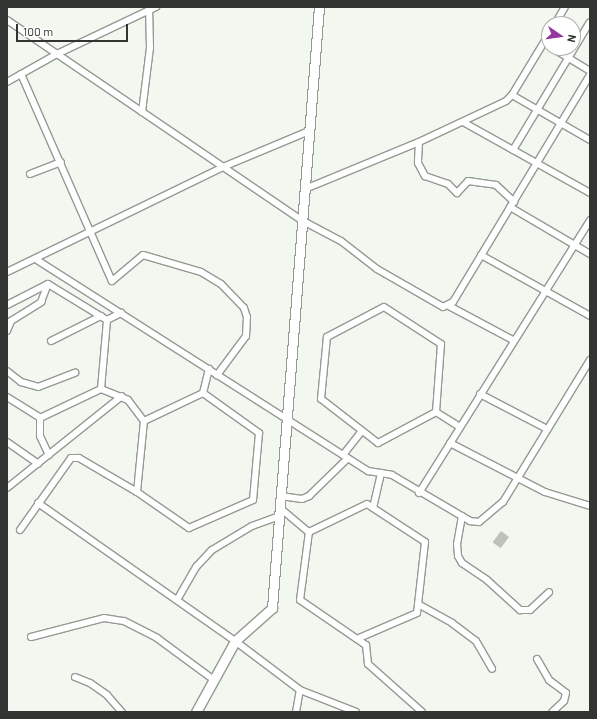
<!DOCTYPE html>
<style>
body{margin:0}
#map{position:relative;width:597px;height:719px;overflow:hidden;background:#f2f8f0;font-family:Barlow,sans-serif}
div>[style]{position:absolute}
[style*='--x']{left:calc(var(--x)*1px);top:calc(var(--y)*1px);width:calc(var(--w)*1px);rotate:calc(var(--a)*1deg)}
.building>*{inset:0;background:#bcc1ba;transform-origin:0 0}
.roads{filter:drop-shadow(1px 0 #949a93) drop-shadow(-1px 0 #949a93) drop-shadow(0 1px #949a93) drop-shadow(0 -1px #949a93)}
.street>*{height:6px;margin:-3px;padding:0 3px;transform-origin:3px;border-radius:3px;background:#fff}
.secondary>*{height:9px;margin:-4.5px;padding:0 4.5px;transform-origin:4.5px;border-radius:4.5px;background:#fff}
span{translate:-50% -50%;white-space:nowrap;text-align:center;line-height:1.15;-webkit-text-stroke:3.5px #fff;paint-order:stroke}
.frame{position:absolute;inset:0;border:8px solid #323431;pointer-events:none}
.north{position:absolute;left:541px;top:16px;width:40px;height:40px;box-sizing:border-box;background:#fff;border:1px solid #adaead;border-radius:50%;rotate:103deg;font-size:11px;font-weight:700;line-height:16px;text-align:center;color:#323431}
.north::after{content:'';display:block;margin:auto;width:14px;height:18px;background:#9436a0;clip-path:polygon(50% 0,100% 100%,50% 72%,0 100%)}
.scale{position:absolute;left:16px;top:24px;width:112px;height:18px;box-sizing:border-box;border:2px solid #323431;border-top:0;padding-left:5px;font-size:12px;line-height:14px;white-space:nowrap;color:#323431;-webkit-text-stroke:3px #fff;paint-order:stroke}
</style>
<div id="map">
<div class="building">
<div style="left:501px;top:531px;width:10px;height:14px;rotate:37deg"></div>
</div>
<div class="roads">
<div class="street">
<div style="--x:7;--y:20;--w:358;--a:34.2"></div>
<div style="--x:303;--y:221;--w:43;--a:27.8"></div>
<div style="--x:341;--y:241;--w:46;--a:37.9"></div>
<div style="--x:377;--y:269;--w:76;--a:29.9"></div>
<div style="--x:443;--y:307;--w:11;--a:-27"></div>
<div style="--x:453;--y:302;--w:265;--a:-58.9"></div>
<div style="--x:555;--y:24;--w:20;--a:-60"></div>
<div style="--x:552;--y:48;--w:44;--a:31.2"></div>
<div style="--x:21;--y:74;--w:226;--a:66.3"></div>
<div style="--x:112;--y:281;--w:40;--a:-40"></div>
<div style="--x:143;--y:255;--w:60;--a:16.3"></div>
<div style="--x:201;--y:272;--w:23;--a:31"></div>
<div style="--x:221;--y:284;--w:33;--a:46"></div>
<div style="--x:244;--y:308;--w:9;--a:72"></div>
<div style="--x:247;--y:317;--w:19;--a:93"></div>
<div style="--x:246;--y:336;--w:49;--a:126.6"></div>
<div style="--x:7;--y:82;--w:57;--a:-29.2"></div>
<div style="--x:57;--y:54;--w:110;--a:-25.4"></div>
<div style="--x:512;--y:95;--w:90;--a:30"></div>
<div style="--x:142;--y:112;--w:64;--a:-82.9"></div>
<div style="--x:150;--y:48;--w:41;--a:-91.4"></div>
<div style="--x:463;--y:122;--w:145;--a:29.2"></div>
<div style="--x:419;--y:142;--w:21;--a:93"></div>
<div style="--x:418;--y:163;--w:15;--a:62"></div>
<div style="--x:425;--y:176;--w:24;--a:19"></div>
<div style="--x:448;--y:184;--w:13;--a:45"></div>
<div style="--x:457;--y:193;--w:16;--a:-47"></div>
<div style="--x:468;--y:181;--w:28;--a:8"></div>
<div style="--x:496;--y:185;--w:25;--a:43"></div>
<div style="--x:513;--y:150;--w:149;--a:-59"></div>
<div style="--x:30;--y:174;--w:33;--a:-21"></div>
<div style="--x:305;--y:189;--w:123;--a:-22.4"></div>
<div style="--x:419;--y:142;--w:96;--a:-25.2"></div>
<div style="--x:506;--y:101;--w:8;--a:-45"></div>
<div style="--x:512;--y:95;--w:71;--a:-58.8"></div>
<div style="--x:510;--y:207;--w:93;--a:30.4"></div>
<div style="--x:481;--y:255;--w:125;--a:29.2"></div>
<div style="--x:37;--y:260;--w:393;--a:32.5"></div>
<div style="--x:368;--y:471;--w:24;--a:9"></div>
<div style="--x:392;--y:475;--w:91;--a:30.5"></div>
<div style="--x:470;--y:521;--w:9;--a:6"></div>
<div style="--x:479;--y:522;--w:31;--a:-40"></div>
<div style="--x:503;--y:502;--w:167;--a:-58.5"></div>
<div style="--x:7;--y:272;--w:240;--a:-25.9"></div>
<div style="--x:223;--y:167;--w:93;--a:-22.7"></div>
<div style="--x:7;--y:305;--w:46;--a:-27.1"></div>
<div style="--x:48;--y:284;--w:69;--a:31.4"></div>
<div style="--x:449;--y:306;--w:72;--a:28"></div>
<div style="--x:384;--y:307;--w:68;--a:33"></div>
<div style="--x:441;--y:344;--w:68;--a:94.2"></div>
<div style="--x:436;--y:412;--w:66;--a:151.9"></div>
<div style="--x:378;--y:443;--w:72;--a:-142.3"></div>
<div style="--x:321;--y:399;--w:62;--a:-84.5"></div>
<div style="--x:327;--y:337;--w:64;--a:-27.8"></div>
<div style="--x:107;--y:320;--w:16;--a:-27"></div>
<div style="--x:7;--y:331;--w:11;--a:-68"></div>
<div style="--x:11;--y:321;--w:36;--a:-32"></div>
<div style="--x:41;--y:302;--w:19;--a:-69"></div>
<div style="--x:51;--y:341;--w:56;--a:-26.6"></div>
<div style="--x:7;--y:371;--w:18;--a:38"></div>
<div style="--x:21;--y:382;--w:18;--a:16"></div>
<div style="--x:38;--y:387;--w:40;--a:-21"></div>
<div style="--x:101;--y:389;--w:29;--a:22"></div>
<div style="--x:128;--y:400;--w:26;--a:53"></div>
<div style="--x:203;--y:393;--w:69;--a:35.5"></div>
<div style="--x:259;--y:433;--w:67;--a:95.1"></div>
<div style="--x:253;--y:500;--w:70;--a:156.4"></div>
<div style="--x:189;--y:528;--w:63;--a:-145.3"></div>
<div style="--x:137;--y:492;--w:71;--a:-84.4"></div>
<div style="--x:144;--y:421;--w:65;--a:-25.4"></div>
<div style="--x:203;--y:393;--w:25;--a:-76"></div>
<div style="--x:480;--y:394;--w:76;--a:27.6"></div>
<div style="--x:7;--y:397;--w:39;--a:32"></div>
<div style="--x:40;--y:418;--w:68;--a:-25.4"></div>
<div style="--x:101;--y:389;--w:69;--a:-85"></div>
<div style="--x:436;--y:412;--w:28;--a:32"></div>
<div style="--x:40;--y:418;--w:18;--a:90"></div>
<div style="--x:40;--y:436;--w:21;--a:65"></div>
<div style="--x:7;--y:442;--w:38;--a:35"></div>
<div style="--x:450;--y:443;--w:107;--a:27.3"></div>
<div style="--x:545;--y:492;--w:47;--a:17.3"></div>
<div style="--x:343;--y:455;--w:31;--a:-52"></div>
<div style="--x:7;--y:488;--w:147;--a:-38.7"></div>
<div style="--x:419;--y:493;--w:322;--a:-57.9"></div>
<div style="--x:281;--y:496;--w:21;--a:8"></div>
<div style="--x:302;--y:499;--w:8;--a:-23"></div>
<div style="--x:309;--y:496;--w:54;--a:-44.3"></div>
<div style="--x:38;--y:503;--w:241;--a:35"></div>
<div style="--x:235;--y:641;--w:81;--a:37"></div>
<div style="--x:300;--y:690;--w:60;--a:21.4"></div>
<div style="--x:367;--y:504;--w:69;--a:33.2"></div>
<div style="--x:425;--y:542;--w:71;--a:96.4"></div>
<div style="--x:417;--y:613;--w:65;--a:156.6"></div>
<div style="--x:357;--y:639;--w:69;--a:-145.6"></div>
<div style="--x:300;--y:600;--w:69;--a:-82.5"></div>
<div style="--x:309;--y:532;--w:64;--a:-25.8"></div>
<div style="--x:280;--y:508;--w:38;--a:40"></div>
<div style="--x:373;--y:508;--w:36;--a:-77"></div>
<div style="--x:462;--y:516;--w:28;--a:100"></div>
<div style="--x:457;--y:544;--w:12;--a:85"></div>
<div style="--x:458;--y:556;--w:8;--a:60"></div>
<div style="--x:462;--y:563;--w:30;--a:34"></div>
<div style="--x:487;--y:580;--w:45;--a:42.3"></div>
<div style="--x:520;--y:610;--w:10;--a:0"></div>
<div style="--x:530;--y:610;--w:26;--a:-43"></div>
<div style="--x:20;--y:530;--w:88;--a:-54.7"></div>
<div style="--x:71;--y:458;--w:8;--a:0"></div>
<div style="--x:79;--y:458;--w:67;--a:30.4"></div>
<div style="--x:177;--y:600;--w:39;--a:-60"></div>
<div style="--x:197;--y:566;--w:22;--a:-47"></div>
<div style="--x:212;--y:550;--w:47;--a:-31"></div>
<div style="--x:252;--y:526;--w:29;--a:-20"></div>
<div style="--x:418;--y:604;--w:39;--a:29"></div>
<div style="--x:452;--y:623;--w:30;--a:37"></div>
<div style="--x:476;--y:641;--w:32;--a:60"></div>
<div style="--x:31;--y:637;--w:75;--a:-14.6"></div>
<div style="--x:104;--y:618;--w:20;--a:9"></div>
<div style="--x:124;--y:621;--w:37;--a:27"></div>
<div style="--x:157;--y:638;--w:71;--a:36.4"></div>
<div style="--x:357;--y:639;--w:11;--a:34"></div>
<div style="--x:366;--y:645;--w:19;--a:84"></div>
<div style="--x:368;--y:664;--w:72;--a:41.6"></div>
<div style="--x:537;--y:659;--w:24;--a:60"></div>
<div style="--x:549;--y:680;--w:21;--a:37"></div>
<div style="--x:566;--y:693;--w:8;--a:104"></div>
<div style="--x:564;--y:701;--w:16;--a:137"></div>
<div style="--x:75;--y:677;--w:16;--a:22"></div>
<div style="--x:90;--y:683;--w:21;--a:35"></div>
<div style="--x:107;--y:695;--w:23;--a:49"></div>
<div style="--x:296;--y:712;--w:22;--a:-80"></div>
</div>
<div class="secondary">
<div style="--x:196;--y:712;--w:81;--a:-61.2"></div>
<div style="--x:235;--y:641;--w:50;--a:-41.7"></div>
<div style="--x:272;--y:608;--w:603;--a:-85.53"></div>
</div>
</div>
<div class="frame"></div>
<div class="north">N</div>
<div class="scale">100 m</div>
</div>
